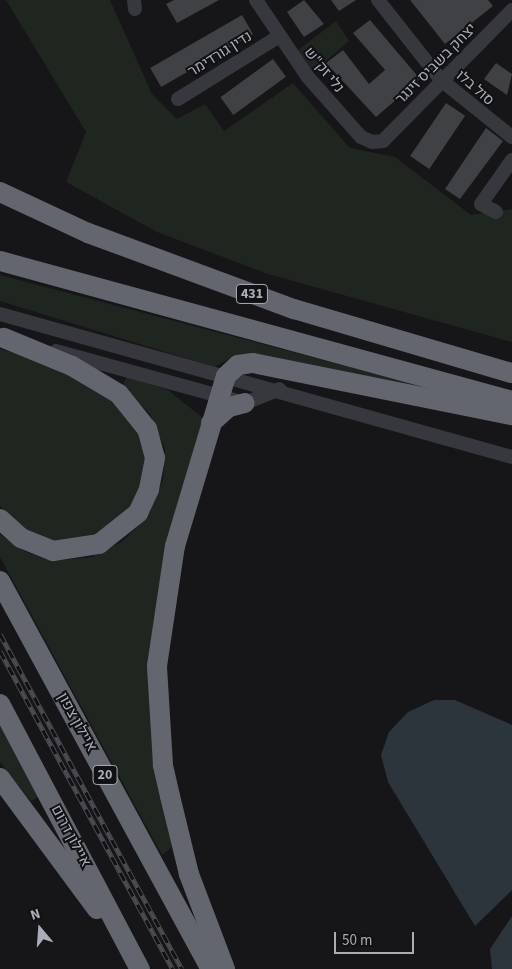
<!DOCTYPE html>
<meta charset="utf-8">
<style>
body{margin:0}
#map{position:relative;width:512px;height:969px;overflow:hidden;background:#161618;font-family:"Source Sans 3",Heebo,sans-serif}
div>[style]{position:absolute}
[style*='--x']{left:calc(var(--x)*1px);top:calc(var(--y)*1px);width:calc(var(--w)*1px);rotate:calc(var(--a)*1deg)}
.green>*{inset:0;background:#1e261f}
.water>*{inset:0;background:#2c353c}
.building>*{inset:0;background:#404145;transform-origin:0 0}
.minor>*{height:14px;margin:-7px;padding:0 7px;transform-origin:7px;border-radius:7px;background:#37383d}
.highway>*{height:20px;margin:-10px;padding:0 10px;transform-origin:10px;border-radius:10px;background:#63666e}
.rail>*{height:5px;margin-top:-2.5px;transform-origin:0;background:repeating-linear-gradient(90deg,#111113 0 9px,#4a4c52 0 18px);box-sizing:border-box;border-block:1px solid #4a4c52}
span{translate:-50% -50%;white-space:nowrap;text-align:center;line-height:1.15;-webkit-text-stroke:4px #111113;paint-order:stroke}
.shield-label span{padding:1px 4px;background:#111113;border:1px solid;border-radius:4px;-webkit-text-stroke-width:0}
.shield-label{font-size:14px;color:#a8adb8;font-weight:700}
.street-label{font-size:15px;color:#a8adb8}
.north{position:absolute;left:15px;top:904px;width:50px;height:50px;-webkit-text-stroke:4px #111113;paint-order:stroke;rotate:342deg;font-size:14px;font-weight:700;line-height:20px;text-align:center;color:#a8adb8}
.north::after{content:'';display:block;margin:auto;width:18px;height:22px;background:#a8adb8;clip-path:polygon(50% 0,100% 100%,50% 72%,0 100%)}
.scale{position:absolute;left:334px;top:932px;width:80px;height:22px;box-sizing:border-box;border:2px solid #a8adb8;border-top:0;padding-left:6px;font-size:15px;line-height:18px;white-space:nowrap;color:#a8adb8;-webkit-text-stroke:4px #111113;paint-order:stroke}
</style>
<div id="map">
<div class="green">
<div style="clip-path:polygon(6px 0,110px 0,152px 94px,177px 119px,205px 104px,224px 131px,293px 83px,350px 148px,395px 157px,471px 215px,512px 209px,512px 342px,268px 274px,157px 232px,66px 182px,86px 132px)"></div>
<div style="clip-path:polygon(336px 21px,349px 41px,312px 73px,298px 50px)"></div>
<div style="clip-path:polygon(0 275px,444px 392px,231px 358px,214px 367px,0 301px)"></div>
<div style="clip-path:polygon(0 349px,33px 358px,104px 392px,140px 432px,147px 469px,131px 508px,104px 533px,65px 544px,34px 536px,0 506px)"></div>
<div style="clip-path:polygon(127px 376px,168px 390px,204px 419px,168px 539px,149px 658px,152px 751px,172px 847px,162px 855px,0 557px,0 534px,26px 552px,51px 561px,92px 557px,123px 541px,146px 518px,163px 480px,165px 449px,150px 414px,122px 387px)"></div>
<div style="clip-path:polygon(0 718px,42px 795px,31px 801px,0 762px)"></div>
</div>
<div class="water">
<div style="clip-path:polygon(434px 700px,455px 700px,512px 725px,512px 890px,475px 926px,388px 782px,381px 755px,389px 732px,408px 712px)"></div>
<div style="clip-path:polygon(512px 916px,512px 969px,492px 969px,490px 949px)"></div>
</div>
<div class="building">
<div style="clip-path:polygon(174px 0,219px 0,177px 23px,166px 4px)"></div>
<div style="clip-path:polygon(304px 0,324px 24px,304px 37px,287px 12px)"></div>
<div style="clip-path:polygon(331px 0,356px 0,339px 11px)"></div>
<div style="clip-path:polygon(410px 0,488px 0,493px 6px,445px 44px)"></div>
<div style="left:242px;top:15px;width:22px;height:106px;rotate:60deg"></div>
<div style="clip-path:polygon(370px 20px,420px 79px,376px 117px,326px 63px,343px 50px,369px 84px,385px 70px,353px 33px)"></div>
<div style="left:273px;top:59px;width:22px;height:65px;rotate:54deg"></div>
<div style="clip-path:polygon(496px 63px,512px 74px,507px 95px,484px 79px)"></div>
<div style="left:446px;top:103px;width:23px;height:64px;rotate:34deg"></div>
<div style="clip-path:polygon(486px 128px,503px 141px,460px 199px,445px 189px)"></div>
</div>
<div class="minor">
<div style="--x:134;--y:0;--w:9;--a:84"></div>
<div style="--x:256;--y:0;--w:92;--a:56.1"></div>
<div style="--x:307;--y:76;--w:81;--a:48.5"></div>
<div style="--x:361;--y:137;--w:12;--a:24"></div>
<div style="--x:372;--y:142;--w:11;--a:-5"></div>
<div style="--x:383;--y:141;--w:184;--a:-45.4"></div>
<div style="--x:378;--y:0;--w:102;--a:51.8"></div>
<div style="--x:441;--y:80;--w:91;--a:38.8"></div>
<div style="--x:178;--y:99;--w:118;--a:-31.8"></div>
<div style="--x:496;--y:212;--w:17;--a:-152"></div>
<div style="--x:481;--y:204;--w:54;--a:-54.8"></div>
<div style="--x:0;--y:314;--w:532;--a:15.6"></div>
<div style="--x:56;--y:351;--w:196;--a:15.4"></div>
<div style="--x:245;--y:403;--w:37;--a:-22"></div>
</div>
<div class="highway">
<div style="--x:0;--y:192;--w:97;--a:25"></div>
<div style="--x:88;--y:233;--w:220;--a:20.3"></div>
<div style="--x:294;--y:309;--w:227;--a:16.4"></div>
<div style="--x:0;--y:261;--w:531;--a:15.29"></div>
<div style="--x:211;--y:423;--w:24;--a:-42"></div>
<div style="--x:229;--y:407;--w:16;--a:-14"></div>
<div style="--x:0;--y:519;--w:28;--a:42"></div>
<div style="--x:21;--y:538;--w:35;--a:22"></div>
<div style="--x:53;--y:551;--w:47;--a:-8.7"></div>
<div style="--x:99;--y:544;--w:50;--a:-38.5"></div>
<div style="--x:138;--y:513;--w:26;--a:-65"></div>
<div style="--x:149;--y:489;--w:32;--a:-79"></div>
<div style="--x:155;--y:458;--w:30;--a:-105"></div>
<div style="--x:147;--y:429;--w:45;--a:-128.7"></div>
<div style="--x:119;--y:394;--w:55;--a:-149.2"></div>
<div style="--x:72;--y:366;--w:74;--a:-157.6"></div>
<div style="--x:0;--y:581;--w:442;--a:61.5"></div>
<div style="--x:0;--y:704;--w:300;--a:62.2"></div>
<div style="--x:0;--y:778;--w:163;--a:53.5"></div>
<div style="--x:225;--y:969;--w:102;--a:-110.8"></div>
<div style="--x:189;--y:874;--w:80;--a:-103.7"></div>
<div style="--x:170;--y:796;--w:32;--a:-103"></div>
<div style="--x:163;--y:765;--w:99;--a:-93.5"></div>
<div style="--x:157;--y:666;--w:121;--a:-81.5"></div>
<div style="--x:175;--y:546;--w:177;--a:-73.3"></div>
<div style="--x:226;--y:376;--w:16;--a:-43"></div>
<div style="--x:238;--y:365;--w:15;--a:-8"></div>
<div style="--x:253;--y:363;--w:264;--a:11.4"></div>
</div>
<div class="rail">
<div style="--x:0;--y:634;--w:381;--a:61.5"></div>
<div style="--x:0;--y:651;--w:362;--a:61.5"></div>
</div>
<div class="shield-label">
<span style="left:252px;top:294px">431</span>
<span style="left:105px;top:775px">20</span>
</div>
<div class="street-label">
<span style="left:220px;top:54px;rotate:-32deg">נדין גורדימר</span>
<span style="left:436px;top:64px;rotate:-45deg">יצחק בשביס זינגר</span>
<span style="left:324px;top:70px;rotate:51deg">נלי זק"ש</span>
<span style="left:475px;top:88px;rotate:41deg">סול בלו</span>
<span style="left:77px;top:722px;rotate:61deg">איילון צפון</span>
<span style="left:71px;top:836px;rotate:62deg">איילון דרום</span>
</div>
<div class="north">N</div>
<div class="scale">50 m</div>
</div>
